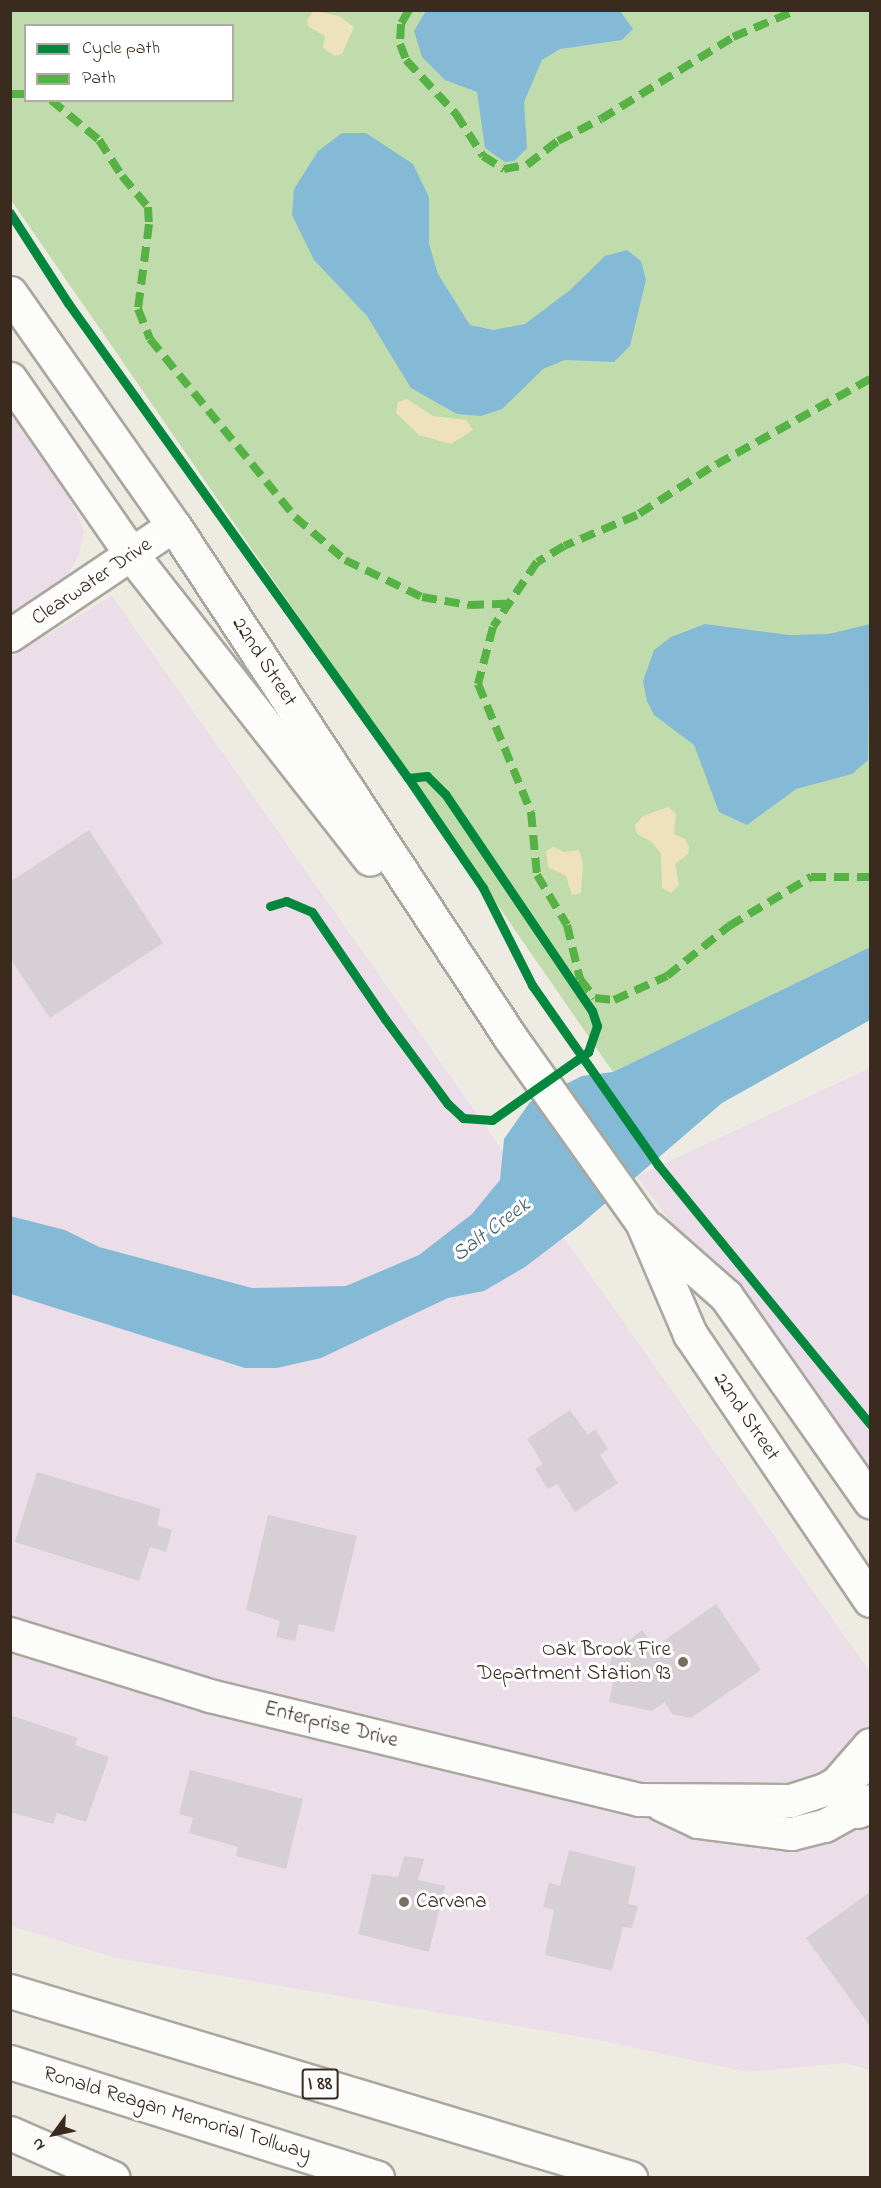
<!DOCTYPE html>
<style>
body{margin:0}
#map{position:relative;width:881px;height:2188px;overflow:hidden;background:#eeece2;font-family:"Indie Flower",sans-serif}
div>[style]{position:absolute}
[style*='--x']{left:calc(var(--x)*1px);top:calc(var(--y)*1px);width:calc(var(--w)*1px);rotate:calc(var(--a)*1deg)}
.built>*{inset:0;background:#ebdee9}
.green>*{inset:0;background:#c0dcac}
.sand>*{inset:0;background:#eee2bd}
.water>*{inset:0;background:#85bad6}
.building>*{inset:0;background:#d6d0d5}
.roads{filter:drop-shadow(2px 0 #aaa79f) drop-shadow(-2px 0 #aaa79f) drop-shadow(0 2px #aaa79f) drop-shadow(0 -2px #aaa79f)}
.minor>*{height:32px;margin:-16px;padding:0 16px;transform-origin:16px;border-radius:16px;background:#fcfcfb}
.major>*{height:33px;margin:-16.5px;padding:0 16.5px;transform-origin:16.5px;border-radius:16.5px;background:#fcfcfb}
.highway>*{height:33px;margin:-16.5px;padding:0 16.5px;transform-origin:16.5px;border-radius:16.5px;background:#fcfcfb}
.quiet>*{height:8px;margin-top:-4px;transform-origin:0;background:repeating-linear-gradient(90deg,#57b245 0 15px,transparent 0 23px)}
.cycleway>*{height:9px;margin:-4.5px;padding:0 4.5px;transform-origin:4.5px;border-radius:4.5px;background:#00873e}
.dots>*{width:16px;height:16px;translate:-50% -50%;box-sizing:border-box;border:3px solid #fff;border-radius:50%}
span{translate:-50% -50%;white-space:nowrap;text-align:center;line-height:1.15;-webkit-text-stroke:6px #fff;paint-order:stroke}
.shield-label span{padding:2px 4px;background:#fff;border:2px solid;border-radius:4px;-webkit-text-stroke-width:0}
.shield-label{font-size:20px;color:#3b2a1e;font-weight:700}
.street-label{font-size:21px;color:#3b2a1e}
.poi-label{font-size:21px;color:#3b2a1e}
.right{translate:-100% -50%;text-align:right}
.left{translate:0 -50%;text-align:left}
.water-label{font-size:22px;color:#48616f;font-style:italic}
.frame{position:absolute;inset:0;border:12px solid #3b2a1e;pointer-events:none}
.legend{position:absolute;left:24px;top:24px;width:210px;height:78px;box-sizing:border-box;background:#fff;border:2px solid #b1aaa5;margin:0;padding:8px 10px;list-style:none;font-size:18px;color:#3b2a1e}
.legend li{display:flex;align-items:center;gap:12px;height:30px}
.legend b{width:30px;border:2px solid #b1aaa5}
.north{position:absolute;left:24px;top:2104px;width:60px;height:60px;-webkit-text-stroke:4px #fff;paint-order:stroke;rotate:237deg;font-size:16px;font-weight:700;line-height:24px;text-align:center;color:#3b2a1e}
.north::after{content:'';display:block;margin:auto;width:21px;height:27px;background:#3b2a1e;clip-path:polygon(50% 0,100% 100%,50% 72%,0 100%)}
</style>
<div id="map">
<div class="built">
<div style="clip-path:polygon(10px 414px,69px 497px,84px 531px,79px 555px,68px 575px,10px 620px)"></div>
<div style="clip-path:polygon(112px 596px,870px 1672px,870px 2070px,846px 2063px,748px 2072px,588px 2038px,116px 1958px,11px 1926px,10px 657px)"></div>
<div style="clip-path:polygon(870px 1068px,870px 1491px,637px 1176px)"></div>
</div>
<div class="green">
<div style="clip-path:polygon(evenodd,10px 11px,870px 11px,870px 947px,613px 1072px,11px 200px,10px 11px,26px 26px,232px 26px,232px 100px,26px 100px,26px 26px)"></div>
</div>
<div class="sand">
<div style="clip-path:polygon(313px 11px,339px 16px,354px 27px,342px 54px,335px 56px,323px 48px,325px 36px,309px 27px,307px 21px)"></div>
<div style="clip-path:polygon(407px 399px,433px 416px,466px 420px,473px 430px,451px 444px,419px 435px,396px 413px,398px 402px)"></div>
<div style="clip-path:polygon(668px 807px,676px 814px,674px 834px,685px 839px,689px 847px,688px 854px,675px 864px,679px 885px,671px 893px,662px 888px,661px 854px,652px 842px,637px 834px,635px 825px,643px 816px)"></div>
<div style="clip-path:polygon(553px 847px,564px 852px,579px 850px,583px 863px,581px 893px,572px 895px,566px 876px,548px 867px,546px 851px)"></div>
</div>
<div class="water">
<div style="clip-path:polygon(426px 11px,620px 11px,633px 29px,622px 40px,560px 49px,542px 60px,524px 102px,527px 148px,514px 161px,505px 162px,485px 148px,477px 92px,445px 80px,422px 57px,414px 31px)"></div>
<div style="clip-path:polygon(342px 133px,366px 133px,413px 164px,429px 197px,429px 244px,438px 274px,470px 325px,493px 330px,525px 324px,570px 290px,605px 256px,627px 250px,641px 261px,646px 280px,630px 346px,614px 362px,565px 360px,543px 369px,502px 409px,481px 416px,457px 414px,411px 388px,367px 316px,314px 260px,292px 215px,294px 189px,318px 151px)"></div>
<div style="clip-path:polygon(705px 624px,789px 635px,829px 634px,870px 624px,868px 760px,852px 774px,796px 789px,747px 825px,719px 812px,694px 745px,654px 715px,647px 701px,643px 681px,654px 650px,671px 637px)"></div>
<div style="clip-path:polygon(870px 947px,870px 1020px,722px 1103px,580px 1225px,525px 1267px,484px 1291px,448px 1298px,321px 1358px,277px 1368px,245px 1368px,11px 1294px,10px 1216px,65px 1230px,99px 1247px,252px 1288px,346px 1286px,419px 1255px,472px 1214px,500px 1180px,504px 1139px,530px 1102px,582px 1076px,613px 1072px)"></div>
</div>
<div class="building">
<div style="clip-path:polygon(89px 830px,163px 943px,50px 1018px,10px 958px,10px 882px)"></div>
<div style="clip-path:polygon(570px 1410px,588px 1435px,595px 1429px,608px 1449px,600px 1455px,618px 1483px,575px 1512px,557px 1484px,548px 1489px,535px 1469px,543px 1464px,527px 1439px)"></div>
<div style="clip-path:polygon(37px 1472px,161px 1509px,157px 1525px,172px 1530px,166px 1552px,150px 1547px,139px 1581px,15px 1542px)"></div>
<div style="clip-path:polygon(268px 1515px,357px 1536px,334px 1632px,299px 1624px,295px 1641px,276px 1637px,280px 1621px,246px 1610px)"></div>
<div style="clip-path:polygon(716px 1604px,761px 1670px,691px 1718px,672px 1714px,665px 1702px,652px 1711px,609px 1702px,613px 1682px,607px 1680px,612px 1653px,618px 1654px,620px 1638px,630px 1640px,642px 1630px,655px 1647px)"></div>
<div style="clip-path:polygon(10px 1715px,78px 1738px,75px 1745px,109px 1757px,86px 1822px,57px 1813px,53px 1824px,10px 1812px)"></div>
<div style="clip-path:polygon(190px 1770px,303px 1799px,286px 1869px,236px 1856px,238px 1847px,189px 1833px,193px 1818px,179px 1814px)"></div>
<div style="clip-path:polygon(569px 1850px,636px 1867px,628px 1904px,638px 1906px,632px 1928px,623px 1927px,612px 1971px,545px 1955px,554px 1910px,543px 1907px,549px 1883px,560px 1886px)"></div>
<div style="clip-path:polygon(404px 1856px,424px 1859px,418px 1880px,445px 1886px,429px 1952px,358px 1934px,372px 1874px,398px 1877px)"></div>
<div style="clip-path:polygon(870px 1892px,870px 2026px,806px 1938px)"></div>
</div>
<div class="roads">
<div class="minor">
<div style="--x:10;--y:636;--w:197;--a:-33.9"></div>
<div style="--x:10;--y:1634;--w:209;--a:17.2"></div>
<div style="--x:210;--y:1696;--w:441;--a:13.6"></div>
<div style="--x:639;--y:1800;--w:152;--a:0.4"></div>
<div style="--x:791;--y:1801;--w:36;--a:-18"></div>
<div style="--x:825;--y:1790;--w:37;--a:-29"></div>
<div style="--x:662;--y:1805;--w:40;--a:25"></div>
<div style="--x:698;--y:1822;--w:95;--a:7.3"></div>
<div style="--x:792;--y:1834;--w:34;--a:-14"></div>
<div style="--x:825;--y:1826;--w:51;--a:-29.1"></div>
</div>
<div class="major">
<div style="--x:10;--y:293;--w:285;--a:54.9"></div>
<div style="--x:174;--y:526;--w:612;--a:56.67"></div>
<div style="--x:510;--y:1037;--w:227;--a:54.5"></div>
<div style="--x:642;--y:1222;--w:122;--a:66.8"></div>
<div style="--x:690;--y:1334;--w:321;--a:55.9"></div>
<div style="--x:10;--y:379;--w:213;--a:55.3"></div>
<div style="--x:131;--y:554;--w:387;--a:51.9"></div>
<div style="--x:650;--y:1229;--w:101;--a:41.4"></div>
<div style="--x:726;--y:1296;--w:251;--a:54.9"></div>
<div style="--x:835;--y:1785;--w:53;--a:-48.8"></div>
<div style="--x:857;--y:1811;--w:14;--a:-21"></div>
</div>
<div class="highway">
<div style="--x:10;--y:1991;--w:648;--a:16.78"></div>
<div style="--x:10;--y:2062;--w:385;--a:17.5"></div>
<div style="--x:10;--y:2133;--w:112;--a:23.6"></div>
</div>
</div>
<div class="quiet">
<div style="--x:409;--y:10;--w:16;--a:120"></div>
<div style="--x:401;--y:24;--w:20;--a:93"></div>
<div style="--x:400;--y:44;--w:17;--a:69"></div>
<div style="--x:406;--y:60;--w:74;--a:47.2"></div>
<div style="--x:456;--y:114;--w:50;--a:57.3"></div>
<div style="--x:483;--y:156;--w:25;--a:32"></div>
<div style="--x:504;--y:169;--w:23;--a:-10"></div>
<div style="--x:527;--y:165;--w:39;--a:-38"></div>
<div style="--x:558;--y:141;--w:48;--a:-27.1"></div>
<div style="--x:601;--y:119;--w:155;--a:-31.8"></div>
<div style="--x:733;--y:37;--w:69;--a:-22.9"></div>
<div style="--x:10;--y:94;--w:16;--a:0"></div>
<div style="--x:51;--y:100;--w:62;--a:39.8"></div>
<div style="--x:99;--y:140;--w:43;--a:57.4"></div>
<div style="--x:122;--y:176;--w:40;--a:50"></div>
<div style="--x:148;--y:207;--w:17;--a:87"></div>
<div style="--x:149;--y:224;--w:86;--a:97.4"></div>
<div style="--x:138;--y:309;--w:32;--a:68"></div>
<div style="--x:150;--y:339;--w:230;--a:50.8"></div>
<div style="--x:295;--y:517;--w:66;--a:40.7"></div>
<div style="--x:345;--y:560;--w:85;--a:25.7"></div>
<div style="--x:422;--y:597;--w:48;--a:9.7"></div>
<div style="--x:469;--y:605;--w:37;--a:-2"></div>
<div style="--x:870;--y:379;--w:183;--a:150.9"></div>
<div style="--x:710;--y:468;--w:87;--a:147.2"></div>
<div style="--x:637;--y:515;--w:79;--a:157"></div>
<div style="--x:564;--y:546;--w:31;--a:149"></div>
<div style="--x:537;--y:562;--w:78;--a:124.1"></div>
<div style="--x:493;--y:627;--w:59;--a:104.7"></div>
<div style="--x:478;--y:684;--w:139;--a:67.5"></div>
<div style="--x:531;--y:812;--w:63;--a:84.6"></div>
<div style="--x:537;--y:875;--w:58;--a:59"></div>
<div style="--x:567;--y:925;--w:56;--a:76.5"></div>
<div style="--x:580;--y:979;--w:24;--a:52"></div>
<div style="--x:595;--y:998;--w:19;--a:6"></div>
<div style="--x:614;--y:1000;--w:58;--a:-24.4"></div>
<div style="--x:667;--y:976;--w:80;--a:-38.9"></div>
<div style="--x:729;--y:926;--w:96;--a:-30.9"></div>
<div style="--x:811;--y:877;--w:59;--a:0"></div>
</div>
<div class="cycleway">
<div style="--x:10;--y:213;--w:107;--a:57.2"></div>
<div style="--x:68;--y:303;--w:584;--a:54.41"></div>
<div style="--x:408;--y:778;--w:133;--a:55.7"></div>
<div style="--x:483;--y:888;--w:109;--a:63.2"></div>
<div style="--x:532;--y:985;--w:220;--a:55"></div>
<div style="--x:658;--y:1165;--w:335;--a:50.7"></div>
<div style="--x:270;--y:906;--w:17;--a:-17"></div>
<div style="--x:286;--y:901;--w:28;--a:23"></div>
<div style="--x:312;--y:912;--w:130;--a:55.7"></div>
<div style="--x:385;--y:1019;--w:106;--a:53.5"></div>
<div style="--x:448;--y:1104;--w:21;--a:43"></div>
<div style="--x:463;--y:1118;--w:29;--a:4"></div>
<div style="--x:492;--y:1120;--w:118;--a:-35.3"></div>
<div style="--x:588;--y:1052;--w:28;--a:-71"></div>
<div style="--x:597;--y:1026;--w:16;--a:-108"></div>
<div style="--x:592;--y:1011;--w:262;--a:-124.1"></div>
<div style="--x:445;--y:794;--w:25;--a:-135"></div>
<div style="--x:427;--y:776;--w:19;--a:174"></div>
</div>
<div class="dots">
<div style="left:683px;top:1662px;background:#7a6e63"></div>
<div style="left:404px;top:1902px;background:#7a6e63"></div>
</div>
<div class="shield-label">
<span style="left:320px;top:2084px">I 88</span>
</div>
<div class="street-label">
<span style="left:92px;top:582px;rotate:-34deg">Clearwater Drive</span>
<span style="left:264px;top:662px;rotate:57deg">22nd Street</span>
<span style="left:746px;top:1417px;rotate:56deg">22nd Street</span>
<span style="left:331px;top:1725px;rotate:14deg">Enterprise Drive</span>
<span style="left:177px;top:2114px;rotate:17deg">Ronald Reagan Memorial Tollway</span>
</div>
<div class="poi-label">
<span class="right" style="left:671px;top:1662px">Oak Brook Fire<br>Department Station 93</span>
<span class="left" style="left:416px;top:1902px">Carvana</span>
</div>
<div class="water-label">
<span style="left:492px;top:1231px;rotate:-37deg">Salt Creek</span>
</div>
<div class="frame"></div>
<ul class="legend">
<li><b style="height:8px;background:#00873e"></b>Cycle path</li>
<li><b style="height:8px;background:#57b245"></b>Path</li>
</ul>
<div class="north">N</div>
</div>
